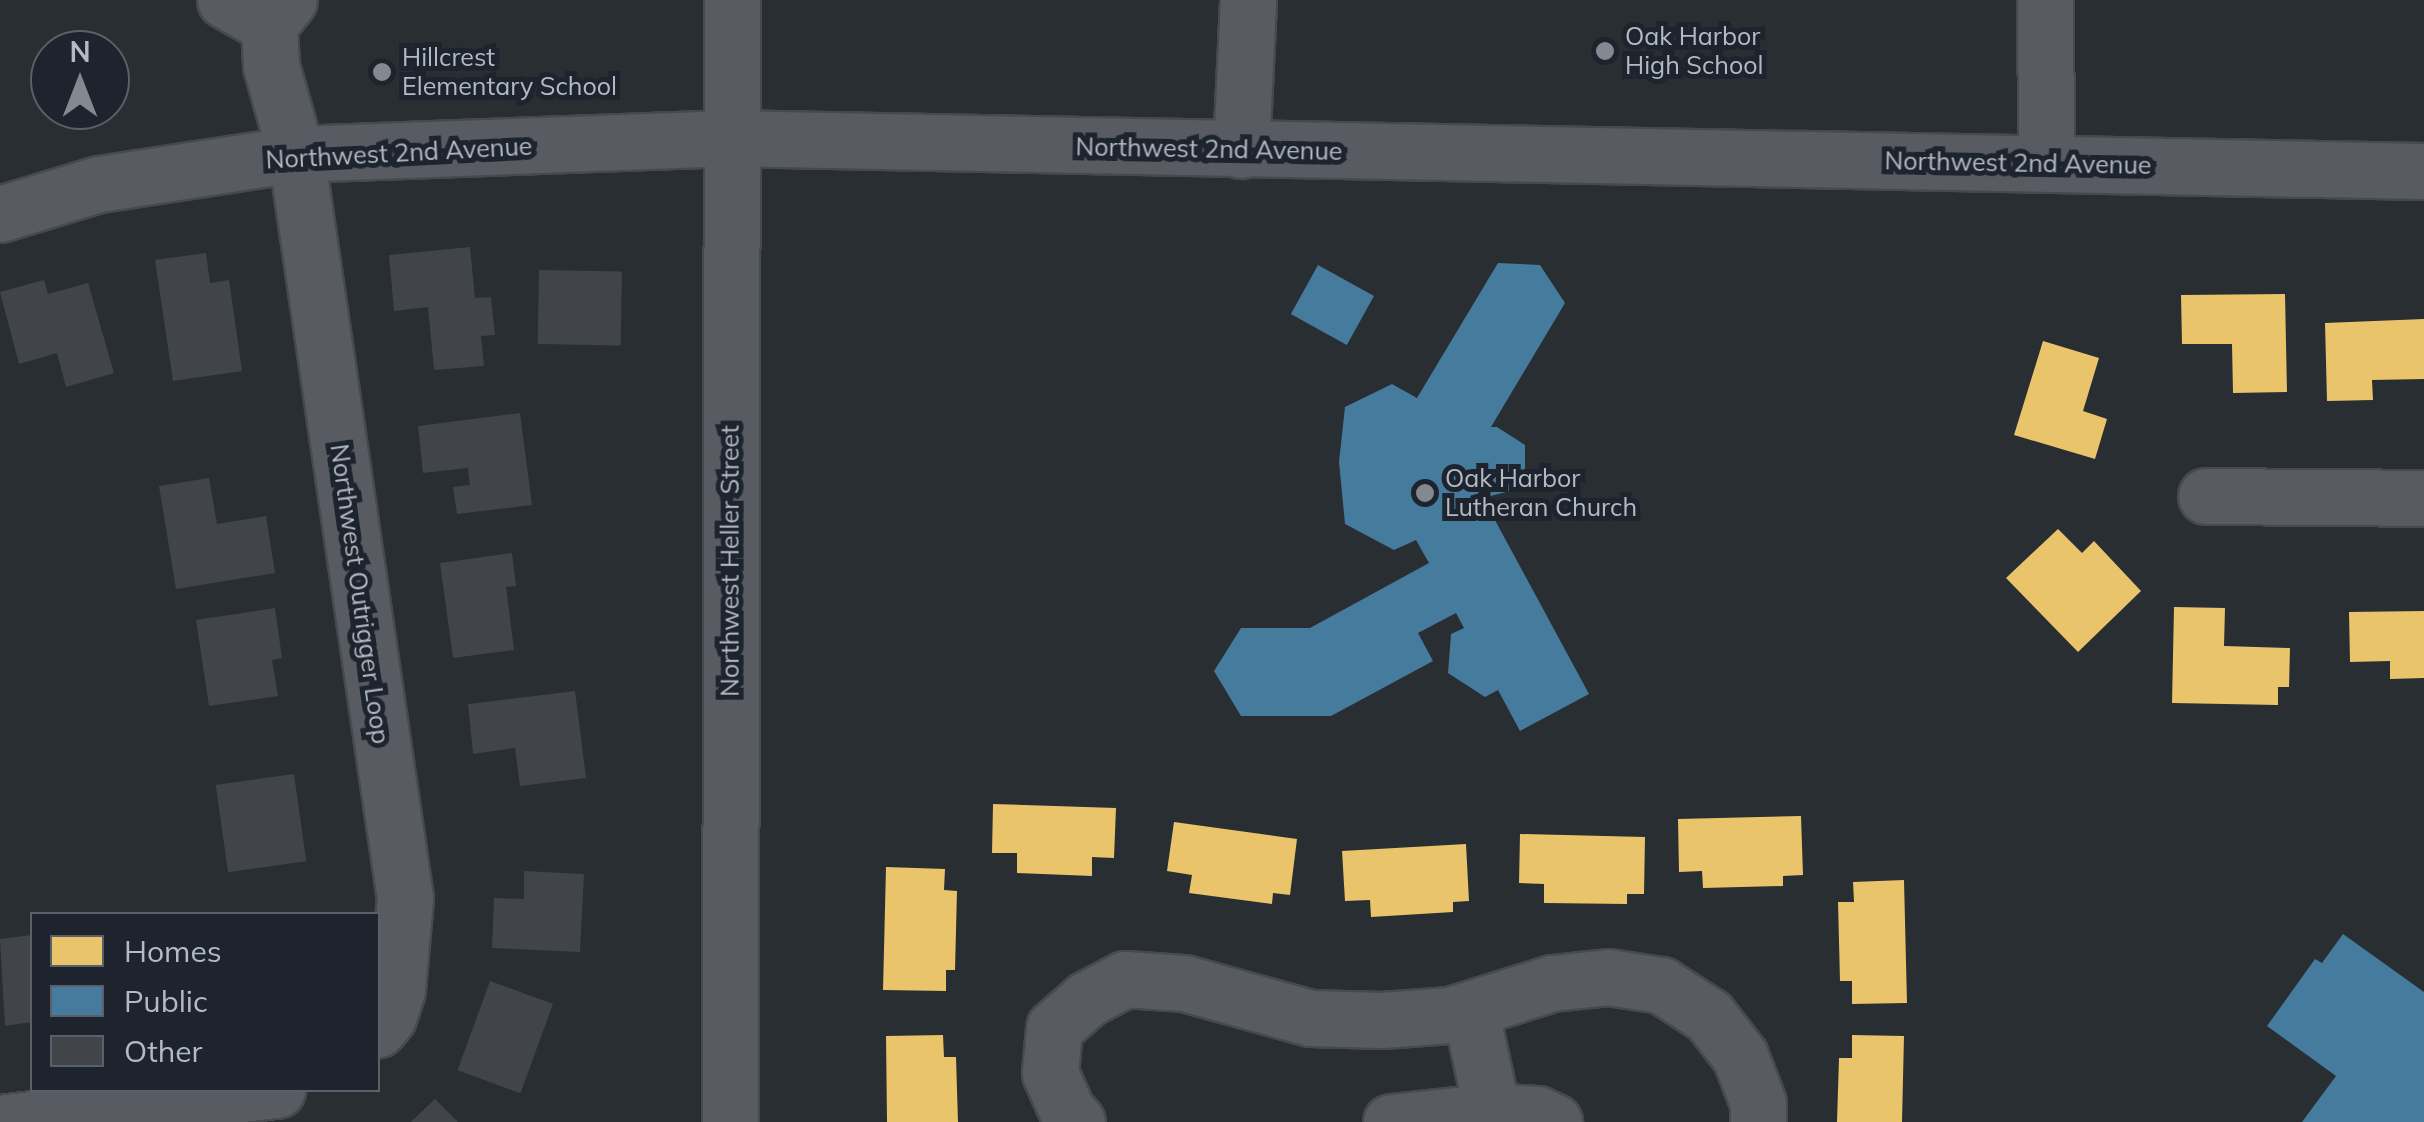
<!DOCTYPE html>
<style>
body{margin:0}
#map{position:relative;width:2424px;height:1122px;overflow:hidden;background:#292e33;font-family:Mulish,sans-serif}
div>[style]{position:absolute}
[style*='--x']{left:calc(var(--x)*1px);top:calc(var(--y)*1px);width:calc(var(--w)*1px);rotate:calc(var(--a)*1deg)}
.homes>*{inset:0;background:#e9c46a}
.public>*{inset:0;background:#457b9d;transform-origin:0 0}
.building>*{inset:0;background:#41454a;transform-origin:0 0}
.roads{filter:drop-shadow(2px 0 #464a4e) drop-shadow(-2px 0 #464a4e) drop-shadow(0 2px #464a4e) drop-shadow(0 -2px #464a4e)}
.minor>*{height:55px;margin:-27.5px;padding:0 27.5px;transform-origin:27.5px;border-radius:27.5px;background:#585c62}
.dots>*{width:28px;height:28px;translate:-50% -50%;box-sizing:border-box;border:5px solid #1d242d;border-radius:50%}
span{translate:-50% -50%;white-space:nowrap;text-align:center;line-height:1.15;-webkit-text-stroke:10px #1d242d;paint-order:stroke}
.poi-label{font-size:25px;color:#b3bac4}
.left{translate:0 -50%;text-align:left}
.street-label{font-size:25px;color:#b3bac4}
.legend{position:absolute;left:30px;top:912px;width:350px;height:180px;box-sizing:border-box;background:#1d242d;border:2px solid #596069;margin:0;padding:12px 18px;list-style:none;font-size:30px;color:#b3bac4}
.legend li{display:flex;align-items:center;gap:20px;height:50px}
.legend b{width:50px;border:2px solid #596069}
.north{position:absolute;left:30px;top:30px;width:100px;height:100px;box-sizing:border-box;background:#1d242d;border:2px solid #596069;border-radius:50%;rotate:0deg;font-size:28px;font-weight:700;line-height:40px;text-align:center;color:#b3bac4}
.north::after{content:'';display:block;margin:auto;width:35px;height:45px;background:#838991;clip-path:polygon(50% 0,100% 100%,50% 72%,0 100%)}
</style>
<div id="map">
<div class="homes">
<div style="clip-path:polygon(2285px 294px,2287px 392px,2233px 393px,2232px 344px,2182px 344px,2181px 295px)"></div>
<div style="clip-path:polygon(2424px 319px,2424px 379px,2372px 380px,2373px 400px,2327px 401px,2325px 323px)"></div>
<div style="clip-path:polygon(2043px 341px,2099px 358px,2083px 411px,2107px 419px,2095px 459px,2014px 435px)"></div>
<div style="clip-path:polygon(2058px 529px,2082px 553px,2094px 541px,2141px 591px,2078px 652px,2006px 578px)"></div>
<div style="clip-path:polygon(2174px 607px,2225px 608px,2224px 646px,2290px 648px,2289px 687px,2278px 687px,2278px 705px,2172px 703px)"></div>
<div style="clip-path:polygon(2424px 611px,2424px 678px,2390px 679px,2390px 661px,2350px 662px,2349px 612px)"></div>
<div style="clip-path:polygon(993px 804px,1116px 808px,1114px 858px,1092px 857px,1092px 876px,1017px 873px,1017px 853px,992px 853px)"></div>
<div style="clip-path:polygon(1801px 816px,1803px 875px,1783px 876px,1783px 886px,1703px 888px,1702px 871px,1679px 872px,1678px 819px)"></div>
<div style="clip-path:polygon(1174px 822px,1297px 839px,1290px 895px,1273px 893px,1272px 904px,1189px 893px,1192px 875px,1167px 871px)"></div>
<div style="clip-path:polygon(1520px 834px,1645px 837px,1644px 894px,1627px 894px,1627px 904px,1544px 903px,1544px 884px,1519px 883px)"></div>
<div style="clip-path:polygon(1466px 844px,1469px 901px,1453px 902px,1453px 912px,1371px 917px,1370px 900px,1345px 901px,1342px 851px)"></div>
<div style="clip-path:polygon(886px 867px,945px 869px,944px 890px,957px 891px,955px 970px,946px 970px,946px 991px,883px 990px)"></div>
<div style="clip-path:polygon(1904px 880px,1907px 1003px,1852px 1004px,1852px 981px,1840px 981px,1838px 902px,1854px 902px,1853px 882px)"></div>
<div style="clip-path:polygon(943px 1035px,944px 1057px,956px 1057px,958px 1122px,887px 1122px,886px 1036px)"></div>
<div style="clip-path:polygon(1852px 1035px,1904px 1036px,1902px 1122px,1837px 1122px,1839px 1058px,1852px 1058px)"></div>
</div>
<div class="public">
<div style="clip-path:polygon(1498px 263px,1540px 265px,1565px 303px,1491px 427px,1497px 427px,1525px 445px,1525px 487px,1483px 498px,1589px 694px,1520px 731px,1498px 690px,1485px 697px,1448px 673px,1451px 634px,1464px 628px,1456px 613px,1418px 633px,1433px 661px,1331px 716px,1241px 716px,1214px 671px,1241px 628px,1310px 628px,1429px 563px,1416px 540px,1394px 550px,1345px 524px,1339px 462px,1345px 407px,1392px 384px,1417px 398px)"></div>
<div style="left:1318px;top:265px;width:64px;height:56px;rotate:29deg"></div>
<div style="clip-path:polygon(2343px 934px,2424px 992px,2424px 1122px,2302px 1122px,2336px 1076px,2267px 1026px,2315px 959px,2322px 963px)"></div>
</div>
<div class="building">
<div style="clip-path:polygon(470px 247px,475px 298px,491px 297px,495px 335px,481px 336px,484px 366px,434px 370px,428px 307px,394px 311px,389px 255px)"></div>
<div style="clip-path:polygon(206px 253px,210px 283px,229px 280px,242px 371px,173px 381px,155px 260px)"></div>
<div style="left:539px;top:270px;width:83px;height:74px;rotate:1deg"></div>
<div style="clip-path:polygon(44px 280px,48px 294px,88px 283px,114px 373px,66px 387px,57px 353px,19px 364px,0 292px)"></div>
<div style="clip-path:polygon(520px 413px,532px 505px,457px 514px,453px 487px,470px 485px,468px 468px,423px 473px,418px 426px)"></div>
<div style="clip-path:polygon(209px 478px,217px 524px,266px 516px,275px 573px,176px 589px,159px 486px)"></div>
<div style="clip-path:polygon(512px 553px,516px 586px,506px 587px,514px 650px,453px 658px,440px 563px)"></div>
<div style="clip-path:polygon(275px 608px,282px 658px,272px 660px,278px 696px,209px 706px,196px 620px)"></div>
<div style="clip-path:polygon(575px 691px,586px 778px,520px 786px,515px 748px,473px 754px,468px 704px)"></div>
<div style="left:294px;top:774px;width:88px;height:79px;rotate:82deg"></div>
<div style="clip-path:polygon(524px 871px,584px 874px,580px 952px,492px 948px,494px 898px,524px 899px)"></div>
<div style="clip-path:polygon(32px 935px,32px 1022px,5px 1026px,0 939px)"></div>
<div style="left:490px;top:981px;width:67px;height:95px;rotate:20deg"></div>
<div style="clip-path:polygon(435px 1099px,458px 1122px,411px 1122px)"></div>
</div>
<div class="roads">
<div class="minor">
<div style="--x:225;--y:0;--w:51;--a:29.6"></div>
<div style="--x:289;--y:0;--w:32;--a:129"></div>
<div style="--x:269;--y:25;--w:41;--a:87.2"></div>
<div style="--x:271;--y:66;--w:91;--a:74.1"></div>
<div style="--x:296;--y:154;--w:752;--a:81.67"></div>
<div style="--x:405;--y:898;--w:92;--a:95"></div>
<div style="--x:397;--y:990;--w:28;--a:108"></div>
<div style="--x:388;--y:1017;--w:16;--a:130"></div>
<div style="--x:2045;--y:0;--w:163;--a:89.6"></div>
<div style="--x:1241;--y:150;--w:150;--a:-87.3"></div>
<div style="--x:0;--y:214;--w:103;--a:-16.9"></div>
<div style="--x:99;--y:184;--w:199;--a:-8.7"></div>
<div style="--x:296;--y:154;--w:434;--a:-2.1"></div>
<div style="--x:730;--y:138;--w:1694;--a:1.12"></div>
<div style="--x:2206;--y:496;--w:218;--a:0.5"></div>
<div style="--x:1470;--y:1009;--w:104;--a:77.8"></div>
<div style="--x:7;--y:1122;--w:272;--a:-6.8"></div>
<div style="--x:730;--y:1122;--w:1122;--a:-89.9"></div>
<div style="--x:1077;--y:1122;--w:15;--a:-132"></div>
<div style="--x:1067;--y:1111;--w:42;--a:-114.1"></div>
<div style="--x:1050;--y:1073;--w:45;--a:-84.9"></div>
<div style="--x:1054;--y:1028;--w:44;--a:-41.3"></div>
<div style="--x:1087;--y:999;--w:43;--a:-27.8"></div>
<div style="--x:1125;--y:979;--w:59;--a:3.9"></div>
<div style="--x:1184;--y:983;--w:131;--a:15.5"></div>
<div style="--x:1310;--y:1018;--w:72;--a:1.6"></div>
<div style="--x:1382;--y:1020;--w:68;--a:-4.2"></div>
<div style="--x:1450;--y:1015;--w:107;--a:-17.4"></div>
<div style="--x:1552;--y:983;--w:56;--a:-6.1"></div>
<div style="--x:1608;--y:977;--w:54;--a:8.6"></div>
<div style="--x:1661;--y:985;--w:57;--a:32.9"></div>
<div style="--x:1709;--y:1016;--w:51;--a:52.2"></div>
<div style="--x:1740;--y:1056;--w:50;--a:69"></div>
<div style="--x:1758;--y:1103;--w:19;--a:90"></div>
<div style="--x:1391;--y:1122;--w:102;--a:-6.2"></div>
<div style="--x:1492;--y:1111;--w:45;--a:3.8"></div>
<div style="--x:1537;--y:1114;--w:19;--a:25"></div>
</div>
</div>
<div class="dots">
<div style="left:1605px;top:51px;background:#838991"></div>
<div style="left:382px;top:72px;background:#838991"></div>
<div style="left:1425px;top:493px;background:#838991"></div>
</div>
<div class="poi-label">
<span class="left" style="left:1625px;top:51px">Oak Harbor<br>High School</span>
<span class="left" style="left:402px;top:72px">Hillcrest<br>Elementary School</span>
<span class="left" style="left:1445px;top:493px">Oak Harbor<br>Lutheran Church</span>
</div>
<div class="street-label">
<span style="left:1209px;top:149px;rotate:1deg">Northwest 2nd Avenue</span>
<span style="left:399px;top:153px;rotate:-3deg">Northwest 2nd Avenue</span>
<span style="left:2018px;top:163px;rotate:1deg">Northwest 2nd Avenue</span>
<span style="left:730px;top:561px;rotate:-90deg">Northwest Heller Street</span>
<span style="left:360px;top:594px;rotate:82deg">Northwest Outrigger Loop</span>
</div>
<ul class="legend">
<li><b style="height:28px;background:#e9c46a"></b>Homes</li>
<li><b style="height:28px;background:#457b9d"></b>Public</li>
<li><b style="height:28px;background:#41454a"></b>Other</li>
</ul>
<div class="north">N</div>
</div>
